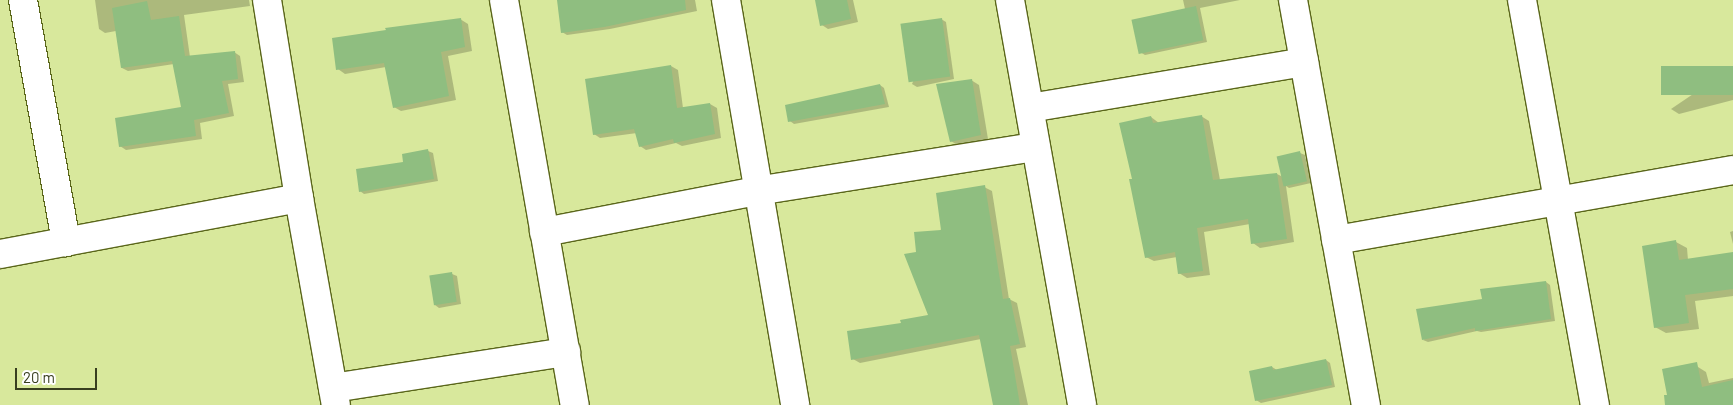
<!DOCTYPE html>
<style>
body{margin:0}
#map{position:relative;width:1733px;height:405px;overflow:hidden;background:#d8e89c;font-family:Barlow,sans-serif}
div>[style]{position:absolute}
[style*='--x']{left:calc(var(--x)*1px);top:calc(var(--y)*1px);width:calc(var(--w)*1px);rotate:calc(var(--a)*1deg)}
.shadow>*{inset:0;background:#0003}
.building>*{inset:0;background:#8fbe80;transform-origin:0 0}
.roads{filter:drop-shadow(1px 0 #5a661a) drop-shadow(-1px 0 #5a661a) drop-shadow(0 1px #5a661a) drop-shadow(0 -1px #5a661a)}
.minor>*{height:28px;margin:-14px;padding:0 14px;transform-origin:14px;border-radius:14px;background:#fff}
.tertiary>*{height:28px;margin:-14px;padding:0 14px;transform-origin:14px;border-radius:14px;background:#fff}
span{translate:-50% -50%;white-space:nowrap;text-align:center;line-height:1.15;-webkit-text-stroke:4.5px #fff;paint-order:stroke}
.scale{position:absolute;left:15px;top:368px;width:82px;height:22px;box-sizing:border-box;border:2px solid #383e1f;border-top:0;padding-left:6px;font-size:15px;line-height:18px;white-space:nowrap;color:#383e1f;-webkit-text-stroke:4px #fff;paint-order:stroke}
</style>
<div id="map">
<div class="shadow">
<div style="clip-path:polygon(95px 0,249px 0,250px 6px,184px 15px,190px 57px,234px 52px,240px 56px,244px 82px,228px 84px,234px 116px,200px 123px,202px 139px,126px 150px,120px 146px,182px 108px,174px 64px,128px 71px,122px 68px,116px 31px,105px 33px,99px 29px)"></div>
<div style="clip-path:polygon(578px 0,695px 0,697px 11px,610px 29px,567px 35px,562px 32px)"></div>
<div style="clip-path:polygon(816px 0,853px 0,858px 22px,828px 29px,822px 25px)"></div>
<div style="clip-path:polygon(1183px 0,1240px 0,1200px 8px,1207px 42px,1145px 55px,1140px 52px,1185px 9px)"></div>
<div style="clip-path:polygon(460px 19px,468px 24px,472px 51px,448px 56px,456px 100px,401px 111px,394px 107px,386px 67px,345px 74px,338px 69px)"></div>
<div style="clip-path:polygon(941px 19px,946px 22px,954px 79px,917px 87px,912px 84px)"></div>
<div style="clip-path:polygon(671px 66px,678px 70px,683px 108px,710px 104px,717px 108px,721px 138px,682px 146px,676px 143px,646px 150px,640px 146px,637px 133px,600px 138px,594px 134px)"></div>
<div style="clip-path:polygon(1733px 67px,1733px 100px,1679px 114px,1671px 109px)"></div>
<div style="clip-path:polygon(971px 80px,979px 85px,988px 139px,959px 146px,951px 141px)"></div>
<div style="clip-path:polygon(880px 85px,884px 88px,889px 107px,794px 124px,790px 121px)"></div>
<div style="clip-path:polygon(1201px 116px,1209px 121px,1220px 180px,1277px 174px,1283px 177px,1300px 153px,1305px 155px,1311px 183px,1289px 188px,1286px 186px,1294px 242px,1260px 248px,1253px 243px,1250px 224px,1204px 232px,1210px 275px,1187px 278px,1179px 273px,1177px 257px,1154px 261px,1146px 257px,1134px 180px,1151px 117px,1159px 123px)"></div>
<div style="clip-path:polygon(428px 151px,433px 153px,438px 181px,364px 194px,360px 191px)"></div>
<div style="clip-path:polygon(984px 187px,992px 191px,1009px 299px,1017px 303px,1026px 347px,1016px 349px,1028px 405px,993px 405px,994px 405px,981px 339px,860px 363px,853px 359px,902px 324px,929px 316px,917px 253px)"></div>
<div style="clip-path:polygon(1733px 231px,1733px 244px,1730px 232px)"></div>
<div style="clip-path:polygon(1676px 242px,1687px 248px,1688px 260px,1733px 253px,1733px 296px,1695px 301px,1699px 329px,1666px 333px,1655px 327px)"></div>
<div style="clip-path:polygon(452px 274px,457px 276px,461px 304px,439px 308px,435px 305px)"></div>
<div style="clip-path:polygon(1546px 282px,1550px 285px,1555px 321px,1481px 332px,1477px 331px,1428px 342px,1423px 340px,1483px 300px)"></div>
<div style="clip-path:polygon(1326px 360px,1330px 363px,1335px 387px,1261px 403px,1256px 400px,1272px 367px,1277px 370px)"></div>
<div style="clip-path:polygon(1698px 367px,1706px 372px,1709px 383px,1733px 378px,1733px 405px,1671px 405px)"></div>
</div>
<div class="building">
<div style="clip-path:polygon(557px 0,685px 0,686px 10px,604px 27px,561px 33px)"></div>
<div style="clip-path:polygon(815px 0,847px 0,851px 19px,820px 26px)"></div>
<div style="clip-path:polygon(147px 1px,151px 20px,179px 16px,185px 56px,235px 51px,238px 79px,222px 81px,229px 113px,194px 120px,196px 136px,119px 147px,115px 118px,181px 107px,172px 61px,121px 68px,112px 8px)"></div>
<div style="left:1196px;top:6px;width:35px;height:66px;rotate:78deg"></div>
<div style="clip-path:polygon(461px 18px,465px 47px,441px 52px,449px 96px,393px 108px,384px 63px,336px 70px,332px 38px,386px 30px,385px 28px)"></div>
<div style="left:942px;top:18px;width:59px;height:42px;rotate:82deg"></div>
<div style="clip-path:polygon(671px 65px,677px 108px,710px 103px,715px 134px,674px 143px,673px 139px,639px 147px,634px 129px,593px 135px,585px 79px)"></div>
<div style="left:1733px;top:66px;width:29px;height:72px;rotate:90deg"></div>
<div style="clip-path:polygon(972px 79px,981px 135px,950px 142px,936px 84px)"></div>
<div style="clip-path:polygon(880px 84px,885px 104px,788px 122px,785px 105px)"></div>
<div style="clip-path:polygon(1202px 115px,1213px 180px,1277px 173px,1287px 239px,1251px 244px,1248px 219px,1197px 228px,1203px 271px,1178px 274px,1175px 252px,1145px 258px,1129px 179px,1132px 179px,1119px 123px,1151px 116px,1153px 123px)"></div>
<div style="clip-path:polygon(428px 149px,434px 179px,359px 192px,356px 169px,403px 162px,402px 154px)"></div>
<div style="left:1300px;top:151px;width:31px;height:24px;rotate:77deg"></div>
<div style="clip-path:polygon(985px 185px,1003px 299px,1010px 298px,1020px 344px,1010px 346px,1020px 405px,993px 405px,979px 335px,851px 360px,847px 331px,901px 323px,900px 320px,928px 315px,904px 254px,916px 252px,914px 232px,941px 230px,936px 193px)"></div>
<div style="clip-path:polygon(1676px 240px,1679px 260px,1733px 252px,1733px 289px,1685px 295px,1689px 323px,1654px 328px,1642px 246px)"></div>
<div style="left:452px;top:272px;width:30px;height:23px;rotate:81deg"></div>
<div style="clip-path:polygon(1546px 281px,1551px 319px,1475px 331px,1475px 328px,1422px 340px,1416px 309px,1482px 299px,1480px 289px)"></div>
<div style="clip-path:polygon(1326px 359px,1332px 385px,1255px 401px,1249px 371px,1272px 366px,1273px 370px)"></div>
<div style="clip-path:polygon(1697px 362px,1702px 387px,1733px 380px,1733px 405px,1665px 405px,1664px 395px,1667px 395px,1662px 369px)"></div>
</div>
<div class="roads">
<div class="minor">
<div style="--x:23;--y:0;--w:246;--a:79.9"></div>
<div style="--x:267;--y:0;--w:201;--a:80.8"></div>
<div style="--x:299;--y:198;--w:210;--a:79.9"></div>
<div style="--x:504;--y:0;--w:411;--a:80.1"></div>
<div style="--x:726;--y:0;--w:411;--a:80.3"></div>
<div style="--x:1293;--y:0;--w:412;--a:79.8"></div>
<div style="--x:1522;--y:0;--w:412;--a:79.8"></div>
<div style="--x:1030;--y:108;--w:278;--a:-9.5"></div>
<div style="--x:544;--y:232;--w:217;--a:-10.9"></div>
<div style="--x:757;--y:191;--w:282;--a:-9"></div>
<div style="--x:1336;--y:240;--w:403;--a:-10"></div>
<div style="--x:0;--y:254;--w:304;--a:-10.6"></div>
<div style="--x:333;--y:388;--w:236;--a:-8.8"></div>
</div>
<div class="tertiary">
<div style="--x:1010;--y:0;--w:411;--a:79.9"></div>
</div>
</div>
<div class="scale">20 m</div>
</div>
